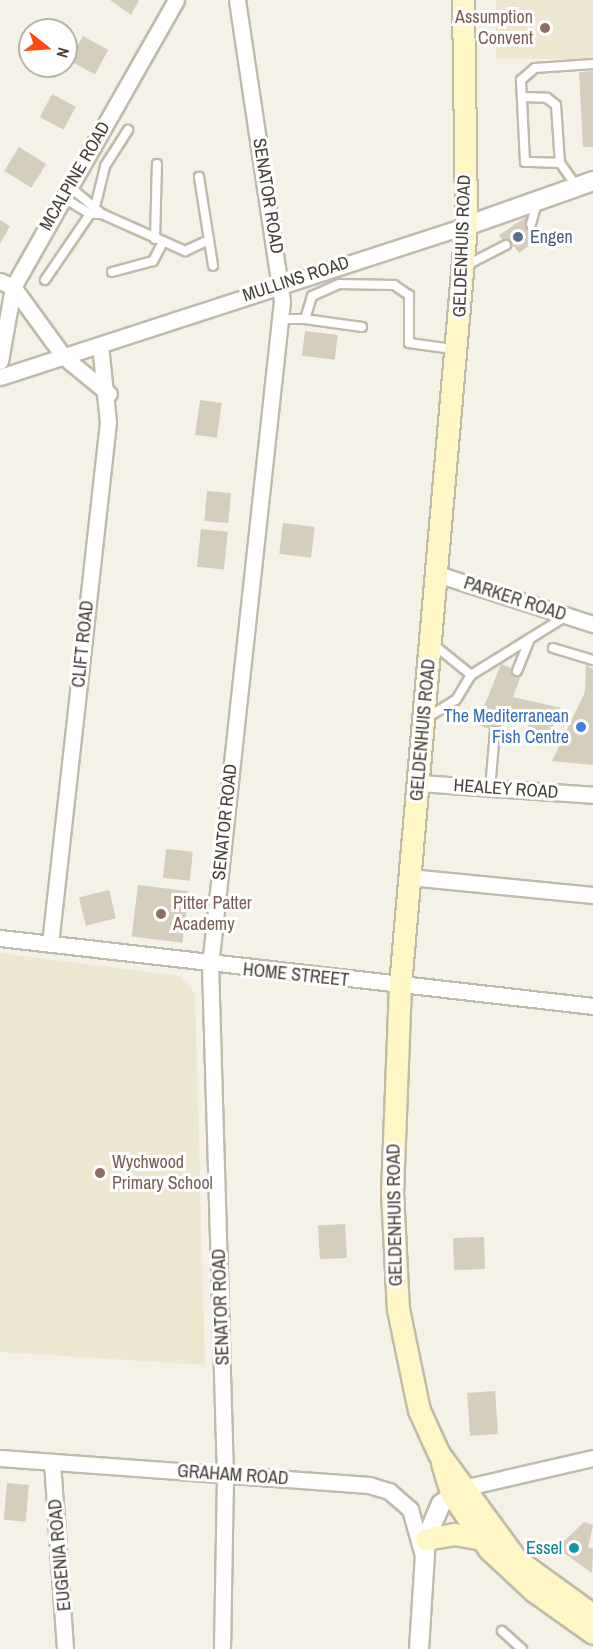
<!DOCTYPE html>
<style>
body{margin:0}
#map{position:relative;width:593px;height:1649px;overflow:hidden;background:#f4f1e7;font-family:"Archivo Narrow",sans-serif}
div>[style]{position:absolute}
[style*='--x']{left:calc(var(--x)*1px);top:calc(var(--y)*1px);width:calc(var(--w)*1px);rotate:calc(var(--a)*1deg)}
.education>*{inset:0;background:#eee8d1;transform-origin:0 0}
.building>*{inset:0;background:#d6cebc;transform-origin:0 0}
.roads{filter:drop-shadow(2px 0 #c0baaa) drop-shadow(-2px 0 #c0baaa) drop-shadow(0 2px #c0baaa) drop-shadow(0 -2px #c0baaa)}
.service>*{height:8px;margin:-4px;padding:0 4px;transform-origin:4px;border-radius:4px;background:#fff}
.minor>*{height:15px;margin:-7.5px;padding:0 7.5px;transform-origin:7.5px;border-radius:7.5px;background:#fff}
.tertiary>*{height:18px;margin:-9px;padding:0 9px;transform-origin:9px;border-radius:9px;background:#fff}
.secondary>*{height:21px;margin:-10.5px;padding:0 10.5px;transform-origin:10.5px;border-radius:10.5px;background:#fff6c6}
.dots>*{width:16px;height:16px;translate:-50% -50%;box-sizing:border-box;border:3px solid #fff;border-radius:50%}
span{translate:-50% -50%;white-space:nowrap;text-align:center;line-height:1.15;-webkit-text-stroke:6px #fff;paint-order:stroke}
.education-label{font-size:18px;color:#785e54}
.right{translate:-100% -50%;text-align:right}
.left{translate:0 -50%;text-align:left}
.street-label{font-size:18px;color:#484236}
.service-label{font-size:18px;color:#4e5e75}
.shop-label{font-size:18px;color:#366cbe}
.culture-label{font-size:18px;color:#0d838f}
.north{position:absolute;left:18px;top:18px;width:60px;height:60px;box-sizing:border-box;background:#fff;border:2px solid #b6b3af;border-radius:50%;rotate:107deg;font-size:16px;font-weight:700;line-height:24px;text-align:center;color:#484236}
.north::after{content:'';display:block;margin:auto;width:21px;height:27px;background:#ff4c13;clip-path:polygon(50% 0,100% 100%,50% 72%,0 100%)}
</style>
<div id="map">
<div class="education">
<div style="left:496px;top:0;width:97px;height:59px"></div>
<div style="clip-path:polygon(0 953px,180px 976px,195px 993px,205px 1365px,0 1352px)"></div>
</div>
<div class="building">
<div style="clip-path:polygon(110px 0,139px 0,131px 15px)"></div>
<div style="left:83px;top:36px;width:29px;height:28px;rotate:29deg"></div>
<div style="clip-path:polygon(593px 71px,593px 147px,583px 147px,579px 72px)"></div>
<div style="left:52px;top:94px;width:27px;height:26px;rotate:28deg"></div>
<div style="left:19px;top:147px;width:32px;height:28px;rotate:32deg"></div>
<div style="clip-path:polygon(526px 217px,536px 232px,531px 235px,535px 241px,519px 253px,514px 246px,509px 250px,499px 235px)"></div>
<div style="clip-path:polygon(0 220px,10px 226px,0 244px)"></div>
<div style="left:305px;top:331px;width:33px;height:25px;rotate:7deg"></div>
<div style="left:200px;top:400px;width:22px;height:35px;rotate:8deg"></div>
<div style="left:207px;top:491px;width:24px;height:30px;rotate:5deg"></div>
<div style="left:283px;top:523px;width:32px;height:31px;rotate:7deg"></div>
<div style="left:201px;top:529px;width:27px;height:38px;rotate:6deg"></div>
<div style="clip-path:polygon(501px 664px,522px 673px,513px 697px,561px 708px,549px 736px,528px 727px,532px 719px,508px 709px,498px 733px,477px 724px)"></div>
<div style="clip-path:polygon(586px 665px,593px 669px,593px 765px,552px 761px,585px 692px)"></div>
<div style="left:166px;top:849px;width:27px;height:29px;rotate:6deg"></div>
<div style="left:138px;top:885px;width:51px;height:52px;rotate:7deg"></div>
<div style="left:109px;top:890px;width:29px;height:31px;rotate:76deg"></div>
<div style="left:345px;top:1224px;width:34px;height:27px;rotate:87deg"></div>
<div style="left:484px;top:1237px;width:32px;height:31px;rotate:88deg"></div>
<div style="left:495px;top:1391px;width:43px;height:28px;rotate:86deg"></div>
<div style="left:7px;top:1483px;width:22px;height:37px;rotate:5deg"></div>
<div style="clip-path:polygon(584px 1522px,593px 1525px,588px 1547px,593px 1549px,592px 1573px,557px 1548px)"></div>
</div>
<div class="roads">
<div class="service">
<div style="--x:522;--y:97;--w:25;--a:2"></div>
<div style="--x:547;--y:98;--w:11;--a:38"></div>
<div style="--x:556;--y:105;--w:58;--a:86.1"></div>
<div style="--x:577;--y:187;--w:29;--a:-125"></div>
<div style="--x:560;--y:163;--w:35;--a:-178"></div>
<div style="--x:525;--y:162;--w:82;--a:-92.8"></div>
<div style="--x:521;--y:80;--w:18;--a:-41"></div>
<div style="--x:535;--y:68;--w:58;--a:-3.9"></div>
<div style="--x:62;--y:197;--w:33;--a:31"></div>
<div style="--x:90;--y:214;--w:12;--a:0"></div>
<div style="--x:102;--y:214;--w:42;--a:-139.8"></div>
<div style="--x:96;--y:203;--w:38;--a:-76"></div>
<div style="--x:105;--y:166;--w:43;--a:-57.4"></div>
<div style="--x:102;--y:214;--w:91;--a:24"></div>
<div style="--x:185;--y:251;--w:26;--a:-25"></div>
<div style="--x:209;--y:240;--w:64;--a:-99"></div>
<div style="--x:531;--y:224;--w:22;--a:-74"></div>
<div style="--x:155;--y:239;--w:75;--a:-88.5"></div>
<div style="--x:209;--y:240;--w:26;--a:81"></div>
<div style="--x:465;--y:266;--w:46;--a:-27.1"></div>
<div style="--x:112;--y:272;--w:42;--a:-15"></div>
<div style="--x:153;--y:261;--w:19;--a:-62"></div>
<div style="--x:45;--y:280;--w:80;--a:-55.7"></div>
<div style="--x:281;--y:319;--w:24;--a:0"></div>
<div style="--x:362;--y:327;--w:58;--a:-172"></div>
<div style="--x:305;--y:319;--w:24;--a:-73"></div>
<div style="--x:312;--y:296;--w:30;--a:-24"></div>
<div style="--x:339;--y:284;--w:55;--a:1"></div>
<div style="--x:394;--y:285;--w:18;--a:34"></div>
<div style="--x:409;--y:295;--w:48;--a:90"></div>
<div style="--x:409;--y:343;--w:44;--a:7.8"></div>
<div style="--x:433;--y:644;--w:49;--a:39.2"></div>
<div style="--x:553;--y:648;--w:42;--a:16.7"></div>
<div style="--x:517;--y:671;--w:35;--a:-68"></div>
<div style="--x:425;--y:719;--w:36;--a:-32"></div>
<div style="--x:456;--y:700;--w:29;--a:-59"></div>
<div style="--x:471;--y:675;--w:112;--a:-31.8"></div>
<div style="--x:490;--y:788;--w:56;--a:-84.9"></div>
<div style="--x:502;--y:1631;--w:27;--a:42"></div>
</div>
<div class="minor">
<div style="--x:0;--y:281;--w:14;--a:25"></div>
<div style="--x:13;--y:287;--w:87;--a:53.9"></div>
<div style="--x:64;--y:357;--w:58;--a:39.4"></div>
<div style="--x:0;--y:361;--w:75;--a:-80"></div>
<div style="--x:13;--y:287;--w:330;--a:-60.4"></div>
<div style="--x:0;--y:377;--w:490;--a:-18"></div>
<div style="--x:437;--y:574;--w:164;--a:17.8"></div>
<div style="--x:419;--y:783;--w:174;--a:3.9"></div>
<div style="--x:409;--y:877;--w:185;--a:5.6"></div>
<div style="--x:0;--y:938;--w:597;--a:6.54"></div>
<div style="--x:50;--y:944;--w:525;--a:-83.66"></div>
<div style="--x:108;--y:422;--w:77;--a:-95.9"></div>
<div style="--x:0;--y:1458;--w:370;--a:4.2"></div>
<div style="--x:369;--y:1485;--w:21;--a:17"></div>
<div style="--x:389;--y:1491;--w:28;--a:41"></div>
<div style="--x:410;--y:1509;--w:45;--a:74.4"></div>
<div style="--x:52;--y:1462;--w:187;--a:86"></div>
<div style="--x:467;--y:1487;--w:129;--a:-13"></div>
<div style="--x:222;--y:1649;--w:173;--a:-89"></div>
<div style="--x:225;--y:1476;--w:510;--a:-91.68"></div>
<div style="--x:210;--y:966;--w:669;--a:-83.82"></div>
<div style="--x:282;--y:301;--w:304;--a:-98.5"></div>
</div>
<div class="tertiary">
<div style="--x:466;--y:226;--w:135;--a:-19.5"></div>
<div style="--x:419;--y:1649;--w:110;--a:-86.4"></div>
<div style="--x:426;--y:1539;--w:38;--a:-67"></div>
<div style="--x:441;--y:1504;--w:29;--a:-36"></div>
</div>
<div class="secondary">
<div style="--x:463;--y:0;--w:226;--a:89.2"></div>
<div style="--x:466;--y:226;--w:762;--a:94.97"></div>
<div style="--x:400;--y:985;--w:207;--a:92.2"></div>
<div style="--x:392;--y:1192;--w:117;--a:87.1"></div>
<div style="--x:398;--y:1309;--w:103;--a:78.3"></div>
<div style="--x:419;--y:1410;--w:48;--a:65.6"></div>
<div style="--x:439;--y:1454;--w:132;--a:53.7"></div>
<div style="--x:517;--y:1560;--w:94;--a:35.9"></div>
<div style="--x:442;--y:1463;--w:31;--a:73"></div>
<div style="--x:451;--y:1493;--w:68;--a:55.8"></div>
<div style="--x:489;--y:1549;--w:62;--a:43"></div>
<div style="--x:534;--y:1591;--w:72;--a:35.4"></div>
<div style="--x:426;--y:1539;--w:28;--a:-10"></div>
<div style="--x:454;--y:1534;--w:28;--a:10"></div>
</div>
</div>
<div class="dots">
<div style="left:545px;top:28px;background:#8d6e63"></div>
<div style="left:518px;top:237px;background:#5c6f8a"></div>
<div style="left:581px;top:727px;background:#3f7fe0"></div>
<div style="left:161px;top:914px;background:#8d6e63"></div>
<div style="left:100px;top:1173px;background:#8d6e63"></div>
<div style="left:574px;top:1548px;background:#0f9aa8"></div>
</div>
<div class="education-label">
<span class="right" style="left:533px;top:28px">Assumption<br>Convent</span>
<span class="left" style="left:173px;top:914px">Pitter Patter<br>Academy</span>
<span class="left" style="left:112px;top:1173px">Wychwood<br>Primary School</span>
</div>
<div class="street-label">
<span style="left:75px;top:176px;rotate:-60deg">MCALPINE ROAD</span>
<span style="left:268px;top:196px;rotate:81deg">SENATOR ROAD</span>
<span style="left:462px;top:246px;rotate:-88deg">GELDENHUIS ROAD</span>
<span style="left:296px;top:279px;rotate:-18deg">MULLINS ROAD</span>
<span style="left:515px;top:599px;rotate:18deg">PARKER ROAD</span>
<span style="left:83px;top:644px;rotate:-84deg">CLIFT ROAD</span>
<span style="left:423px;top:730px;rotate:-85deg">GELDENHUIS ROAD</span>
<span style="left:506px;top:789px;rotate:4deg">HEALEY ROAD</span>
<span style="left:225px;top:822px;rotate:-84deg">SENATOR ROAD</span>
<span style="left:296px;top:975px;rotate:6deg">HOME STREET</span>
<span style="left:395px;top:1215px;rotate:-91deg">GELDENHUIS ROAD</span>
<span style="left:221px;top:1307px;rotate:-92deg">SENATOR ROAD</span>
<span style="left:233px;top:1475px;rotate:4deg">GRAHAM ROAD</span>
<span style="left:60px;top:1555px;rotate:-95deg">EUGENIA ROAD</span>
</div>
<div class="service-label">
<span class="left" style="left:530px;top:237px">Engen</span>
</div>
<div class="shop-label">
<span class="right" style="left:569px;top:727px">The Mediterranean<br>Fish Centre</span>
</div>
<div class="culture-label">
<span class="right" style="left:562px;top:1548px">Essel</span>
</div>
<div class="north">N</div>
</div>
